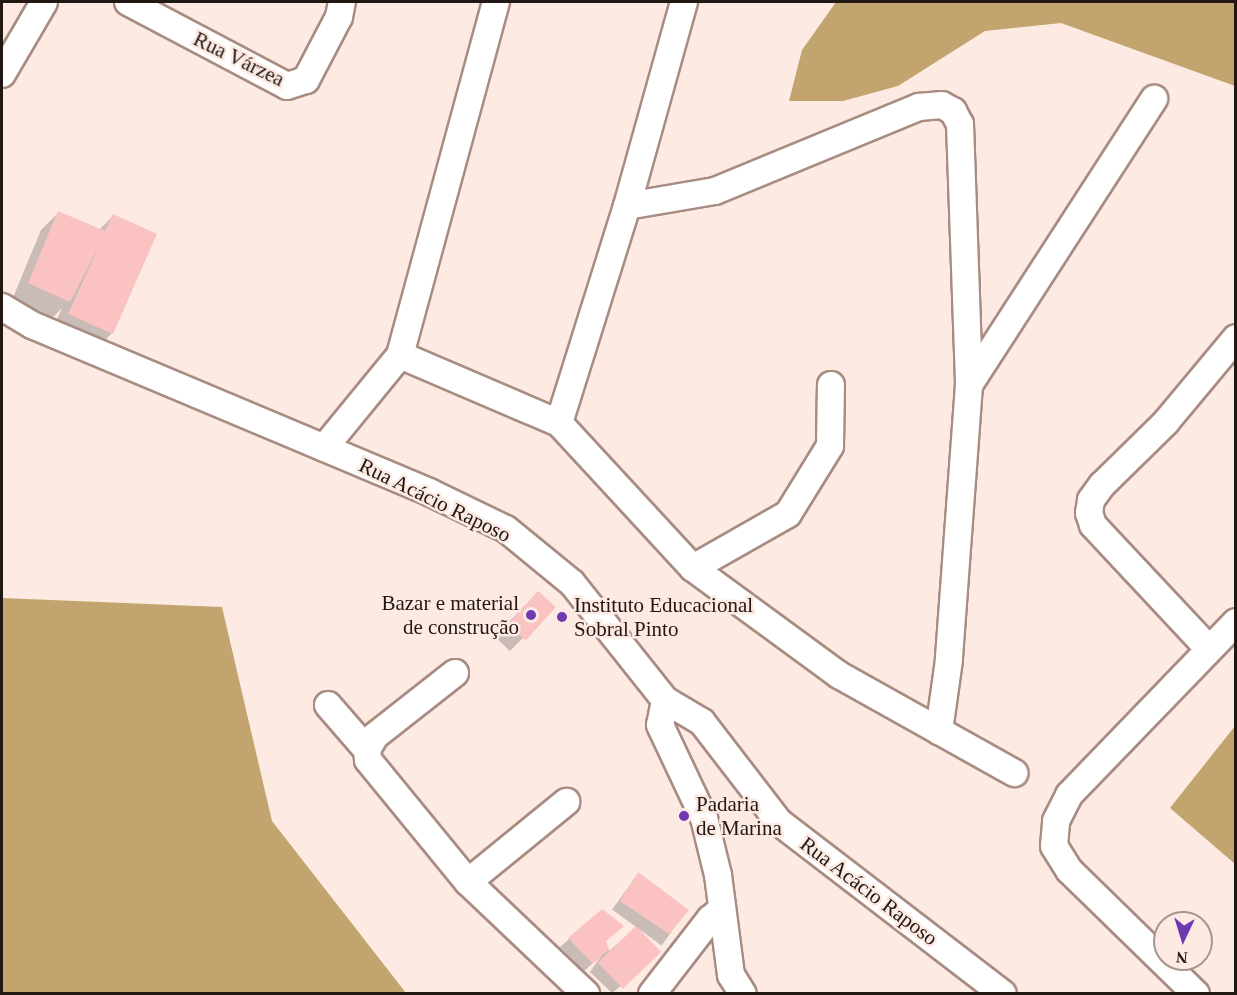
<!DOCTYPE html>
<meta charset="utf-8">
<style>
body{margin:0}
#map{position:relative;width:1237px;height:995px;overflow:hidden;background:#fceae3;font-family:"Times New Roman",serif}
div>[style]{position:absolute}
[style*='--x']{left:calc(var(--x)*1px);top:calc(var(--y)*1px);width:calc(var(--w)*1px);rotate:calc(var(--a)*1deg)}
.forest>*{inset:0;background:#c2a56e}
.shadow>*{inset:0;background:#0003;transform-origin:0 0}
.building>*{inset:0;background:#fac2c0;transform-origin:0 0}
.roads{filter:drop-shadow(2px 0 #a88c82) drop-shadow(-2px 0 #a88c82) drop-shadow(0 2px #a88c82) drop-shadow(0 -2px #a88c82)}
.minor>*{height:26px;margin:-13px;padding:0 13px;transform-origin:13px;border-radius:13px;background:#fff}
.dots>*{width:16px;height:16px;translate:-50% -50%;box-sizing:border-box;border:3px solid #fceae3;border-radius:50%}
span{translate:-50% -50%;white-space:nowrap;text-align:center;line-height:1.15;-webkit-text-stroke:5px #fceae3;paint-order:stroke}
.street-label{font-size:21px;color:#211713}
.poi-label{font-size:21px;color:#211713}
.right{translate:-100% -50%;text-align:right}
.left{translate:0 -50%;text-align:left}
.frame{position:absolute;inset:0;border:3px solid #211713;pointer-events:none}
.north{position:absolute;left:1153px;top:911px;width:60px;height:60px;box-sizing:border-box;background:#fceae3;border:2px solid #a49690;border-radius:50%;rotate:184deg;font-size:16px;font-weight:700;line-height:24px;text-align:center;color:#211713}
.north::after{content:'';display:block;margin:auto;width:21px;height:27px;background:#6f3ab1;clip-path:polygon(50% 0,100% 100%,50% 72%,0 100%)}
</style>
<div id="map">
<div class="forest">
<div style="clip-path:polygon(836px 2px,1235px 2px,1235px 86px,1061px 23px,985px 31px,898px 86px,843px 101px,789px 101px,802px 50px)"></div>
<div style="clip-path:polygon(2px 598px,222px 607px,272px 821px,406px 993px,2px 993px)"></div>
<div style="clip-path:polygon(1235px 726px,1235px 864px,1170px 808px)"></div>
</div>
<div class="shadow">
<div style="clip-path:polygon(58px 213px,99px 230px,113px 216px,112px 333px,95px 350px,52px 331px,62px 308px,52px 318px,12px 300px,41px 230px)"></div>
<div style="clip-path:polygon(525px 605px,554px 607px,510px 651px,495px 637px)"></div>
<div style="left:638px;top:874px;width:61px;height:44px;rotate:36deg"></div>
<div style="clip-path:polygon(602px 911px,604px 942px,609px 951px,636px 928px,651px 961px,612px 993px,590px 972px,601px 956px,584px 971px,560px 947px)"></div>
</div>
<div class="building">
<div style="clip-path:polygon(58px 211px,105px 231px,113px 214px,157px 234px,113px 334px,68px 314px,100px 244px,70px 302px,28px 283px)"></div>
<div style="left:538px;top:591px;width:24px;height:45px;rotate:42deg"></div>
<div style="clip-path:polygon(638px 872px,689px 910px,669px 934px,620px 901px)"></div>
<div style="clip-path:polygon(602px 909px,624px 926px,606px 941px,609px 949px,593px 964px,568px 938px)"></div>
<div style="left:636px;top:926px;width:36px;height:53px;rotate:46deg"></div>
</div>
<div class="roads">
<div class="minor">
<div style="--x:128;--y:2;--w:180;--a:27.8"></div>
<div style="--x:287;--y:86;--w:20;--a:-18"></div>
<div style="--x:306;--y:80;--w:71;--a:-62.4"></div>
<div style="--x:339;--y:17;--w:15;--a:-79"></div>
<div style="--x:2;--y:74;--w:83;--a:-59.7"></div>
<div style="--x:627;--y:206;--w:89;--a:-9.7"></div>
<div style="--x:715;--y:191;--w:221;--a:-22.4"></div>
<div style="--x:919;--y:107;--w:23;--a:-5"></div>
<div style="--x:942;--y:105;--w:13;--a:29"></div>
<div style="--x:953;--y:111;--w:15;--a:62"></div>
<div style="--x:960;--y:124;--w:261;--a:88"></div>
<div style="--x:969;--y:385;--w:276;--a:94.2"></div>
<div style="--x:949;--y:660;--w:72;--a:98"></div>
<div style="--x:2;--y:307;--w:35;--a:31"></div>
<div style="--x:32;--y:325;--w:431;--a:22.8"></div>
<div style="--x:429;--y:492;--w:85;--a:25.7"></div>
<div style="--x:506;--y:529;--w:85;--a:39.3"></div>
<div style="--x:572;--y:583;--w:149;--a:51.5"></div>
<div style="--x:665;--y:700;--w:43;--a:30.7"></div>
<div style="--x:702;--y:722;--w:126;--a:52.4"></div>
<div style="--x:779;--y:822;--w:282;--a:37.5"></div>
<div style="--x:400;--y:355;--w:173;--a:23.2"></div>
<div style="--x:559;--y:423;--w:197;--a:47.3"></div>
<div style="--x:693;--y:568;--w:181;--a:36.2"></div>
<div style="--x:839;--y:675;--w:201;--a:29.2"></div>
<div style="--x:969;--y:385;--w:341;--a:-57.1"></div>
<div style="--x:559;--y:423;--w:227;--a:-72.6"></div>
<div style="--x:627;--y:206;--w:212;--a:-74.4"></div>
<div style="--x:324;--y:448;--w:120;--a:-50.7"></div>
<div style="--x:400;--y:355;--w:366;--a:-74.8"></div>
<div style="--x:693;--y:568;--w:109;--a:-29.6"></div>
<div style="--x:788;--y:514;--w:80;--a:-58.3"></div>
<div style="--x:830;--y:446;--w:61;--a:-89.1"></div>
<div style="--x:1209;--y:649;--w:170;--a:-133.1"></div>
<div style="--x:1093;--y:525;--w:13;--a:-108"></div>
<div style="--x:1089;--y:513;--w:13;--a:-81"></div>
<div style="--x:1091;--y:500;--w:19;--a:-54"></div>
<div style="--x:1102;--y:485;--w:90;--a:-44.5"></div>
<div style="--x:1166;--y:422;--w:109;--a:-50.2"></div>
<div style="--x:455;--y:673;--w:102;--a:141.8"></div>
<div style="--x:375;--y:736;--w:16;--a:120"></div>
<div style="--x:367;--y:750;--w:10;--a:84"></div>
<div style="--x:368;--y:760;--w:158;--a:50.7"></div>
<div style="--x:468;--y:882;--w:163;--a:43.5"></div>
<div style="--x:665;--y:700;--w:25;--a:101"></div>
<div style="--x:660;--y:725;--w:103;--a:64.7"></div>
<div style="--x:704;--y:818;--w:59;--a:76.2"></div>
<div style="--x:718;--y:875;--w:101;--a:82.6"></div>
<div style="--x:731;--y:975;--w:22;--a:58"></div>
<div style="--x:328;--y:705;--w:60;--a:49.1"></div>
<div style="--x:468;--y:882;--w:127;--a:-39.2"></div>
<div style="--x:652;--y:994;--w:95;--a:-52.3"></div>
<div style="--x:710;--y:919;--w:14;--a:-39"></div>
<div style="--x:1196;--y:994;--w:177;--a:-135.7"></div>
<div style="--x:1069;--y:870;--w:28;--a:-122"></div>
<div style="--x:1054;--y:846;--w:25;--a:-85"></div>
<div style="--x:1056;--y:821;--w:29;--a:-63"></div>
<div style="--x:1069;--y:795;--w:240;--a:-46"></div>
</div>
</div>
<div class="dots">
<div style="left:531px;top:615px;background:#6f3ab1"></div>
<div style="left:562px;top:617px;background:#6f3ab1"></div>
<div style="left:684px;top:816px;background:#6f3ab1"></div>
</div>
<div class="street-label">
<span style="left:239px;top:59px;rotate:26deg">Rua Várzea</span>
<span style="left:435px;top:500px;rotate:26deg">Rua Acácio Raposo</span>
<span style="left:869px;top:891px;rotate:37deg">Rua Acácio Raposo</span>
</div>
<div class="poi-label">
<span class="right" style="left:519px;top:615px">Bazar e material<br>de construção</span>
<span class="left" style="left:574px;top:617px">Instituto Educacional<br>Sobral Pinto</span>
<span class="left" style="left:696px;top:816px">Padaria<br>de Marina</span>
</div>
<div class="frame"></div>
<div class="north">N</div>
</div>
